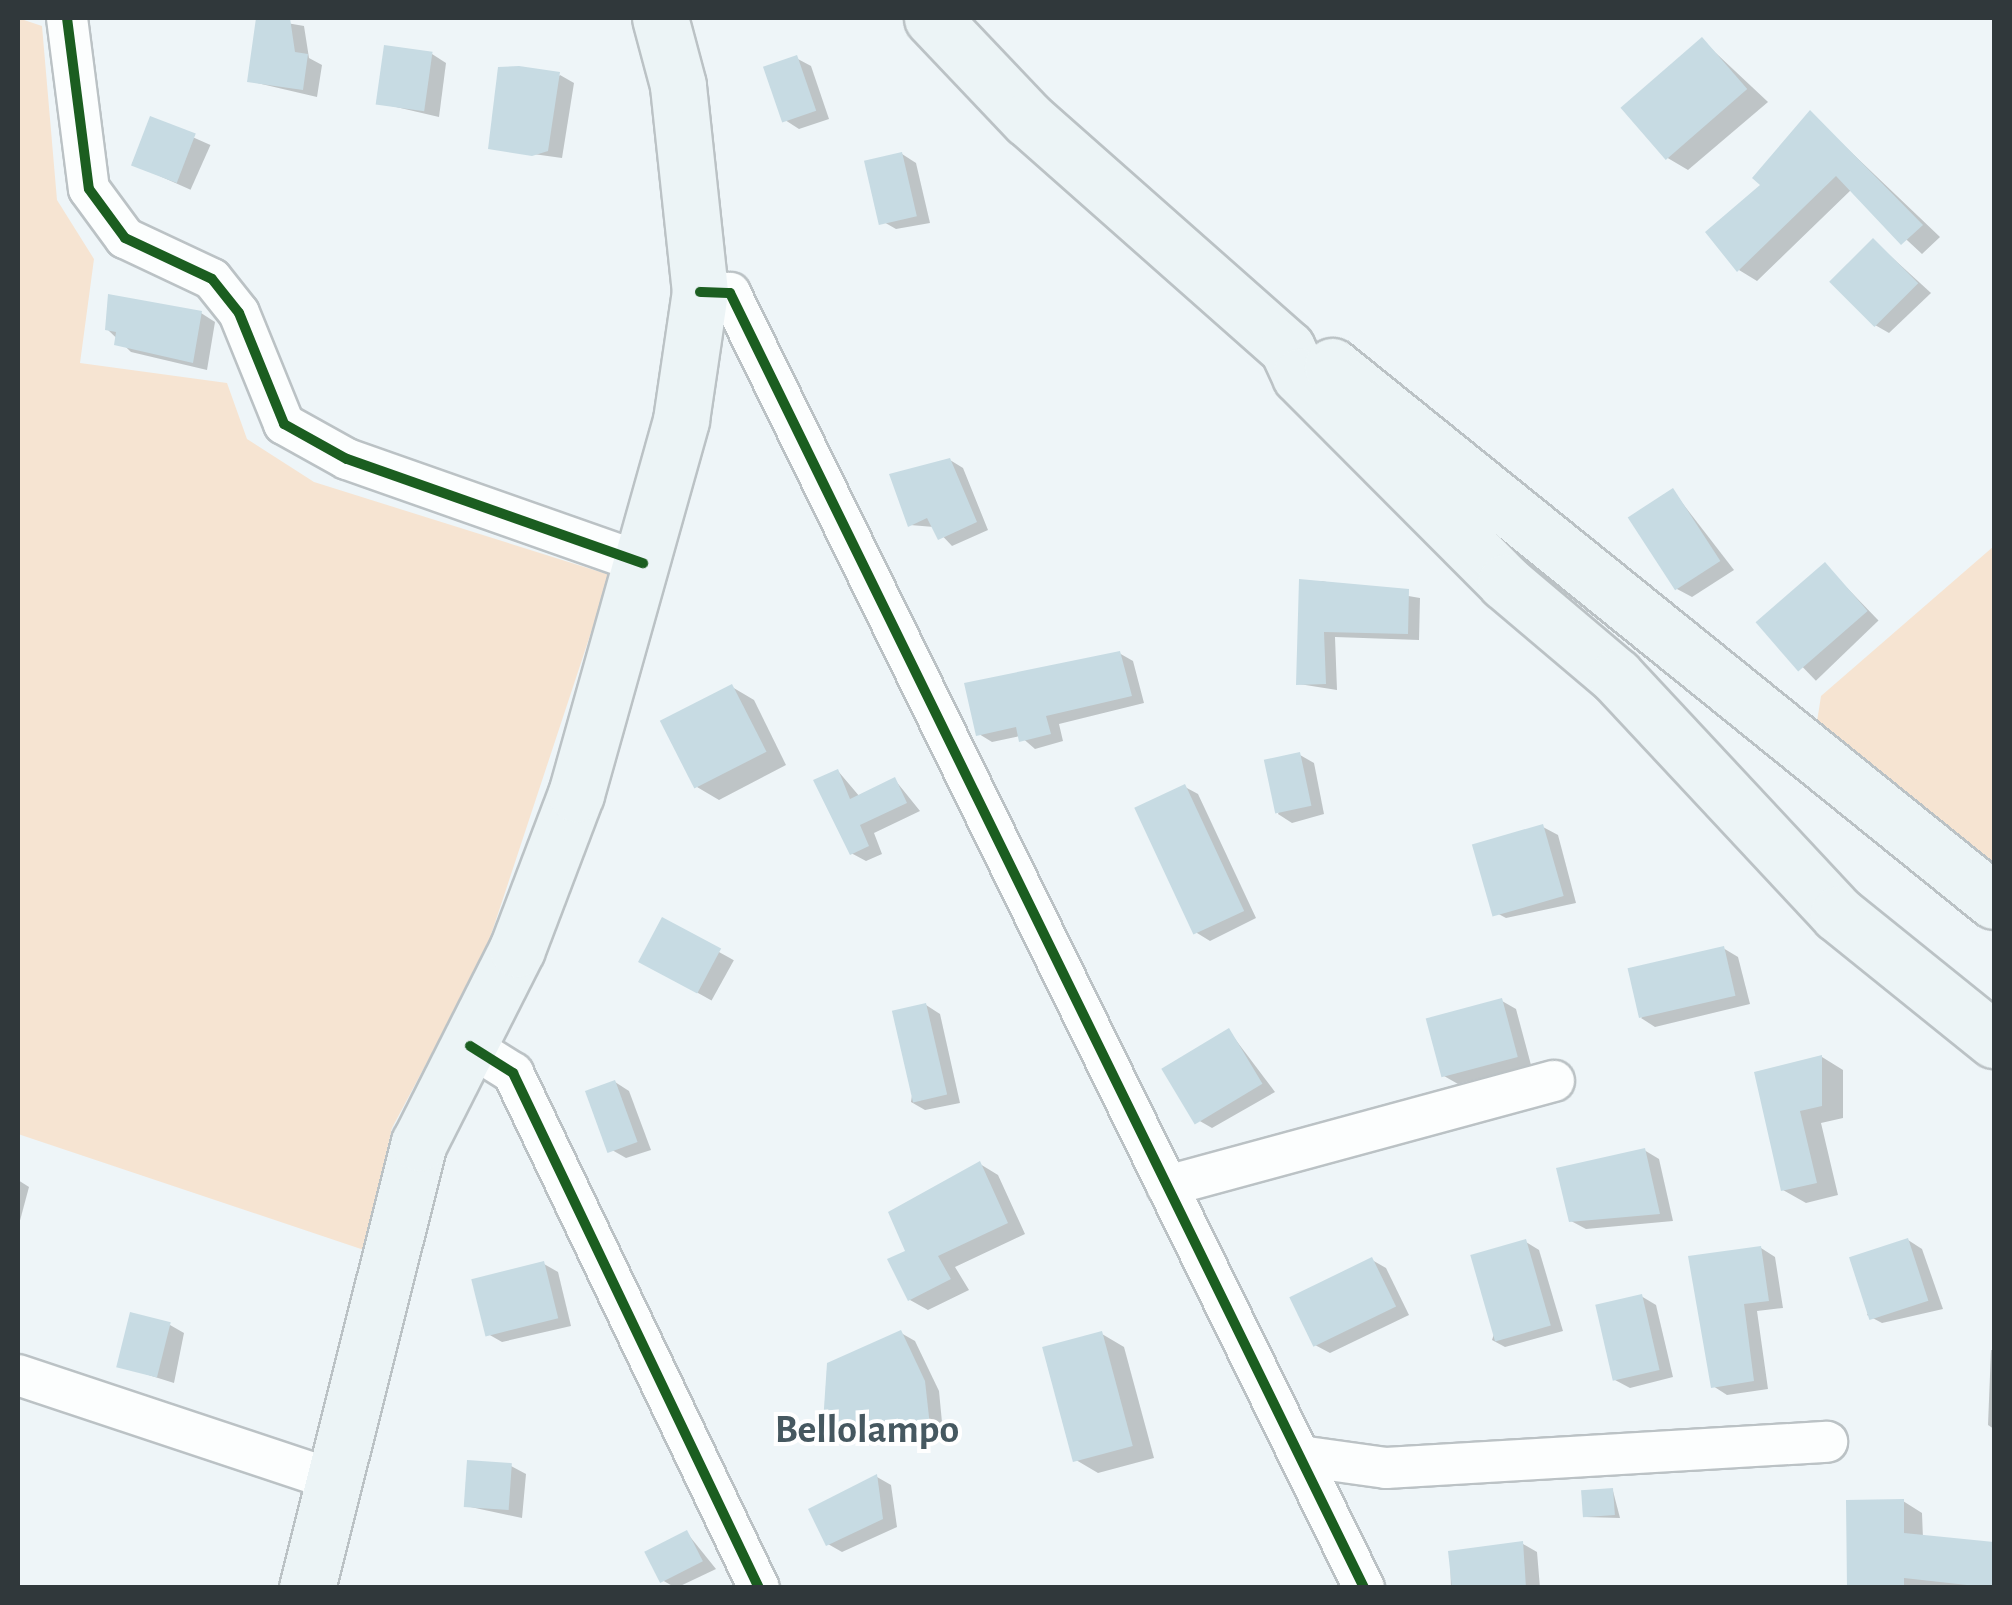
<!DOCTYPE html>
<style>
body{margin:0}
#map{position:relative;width:2012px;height:1605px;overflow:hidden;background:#eef5f8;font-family:"Alegreya Sans",sans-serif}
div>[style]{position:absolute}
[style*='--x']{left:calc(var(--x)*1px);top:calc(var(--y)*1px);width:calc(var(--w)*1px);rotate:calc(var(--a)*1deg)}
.green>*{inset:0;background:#f6e4d2}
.shadow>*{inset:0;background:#0003;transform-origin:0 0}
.building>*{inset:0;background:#c7dbe3;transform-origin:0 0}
.roads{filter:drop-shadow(2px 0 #bbc2c5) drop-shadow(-2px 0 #bbc2c5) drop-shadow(0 2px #bbc2c5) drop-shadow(0 -2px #bbc2c5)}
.minor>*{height:40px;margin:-20px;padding:0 20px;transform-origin:20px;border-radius:20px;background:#fcfefe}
.secondary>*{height:55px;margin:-27.5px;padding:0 27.5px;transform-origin:27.5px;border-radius:27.5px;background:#ecf4f6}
.cycleway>*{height:10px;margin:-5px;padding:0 5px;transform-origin:5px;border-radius:5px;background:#1b5e20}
span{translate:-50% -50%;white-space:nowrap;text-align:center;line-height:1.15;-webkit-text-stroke:8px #fff;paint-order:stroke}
.quarter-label{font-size:40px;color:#465860;font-weight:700}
.frame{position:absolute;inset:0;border:20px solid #30383b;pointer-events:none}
</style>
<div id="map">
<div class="green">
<div style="clip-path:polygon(18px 18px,42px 26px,57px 200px,94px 259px,80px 363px,227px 383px,247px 439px,314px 482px,610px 575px,485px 953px,392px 1128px,364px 1250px,18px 1134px)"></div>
<div style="clip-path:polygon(1994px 546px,1994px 868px,1816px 728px,1821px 696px)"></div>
</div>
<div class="shadow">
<div style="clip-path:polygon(258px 18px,304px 26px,309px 58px,322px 65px,317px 97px,249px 81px)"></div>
<div style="clip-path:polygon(1702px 40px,1768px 102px,1688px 170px,1666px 157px)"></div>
<div style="clip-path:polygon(432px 54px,446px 63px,439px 117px,379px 103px)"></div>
<div style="clip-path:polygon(796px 58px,811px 66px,829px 119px,799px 129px,785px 120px)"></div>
<div style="clip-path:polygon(560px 75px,574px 83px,562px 158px,490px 148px)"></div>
<div style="clip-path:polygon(1810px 113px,1940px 237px,1922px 254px,1852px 189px,1757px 281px,1739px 270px,1764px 185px)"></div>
<div style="left:152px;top:119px;width:64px;height:49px;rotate:24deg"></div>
<div style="clip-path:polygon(902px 154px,916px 163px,930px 223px,896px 229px,882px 221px)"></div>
<div style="clip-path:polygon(1874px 241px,1931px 293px,1889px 333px,1875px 325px)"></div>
<div style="clip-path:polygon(201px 313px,215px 322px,207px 370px,131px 352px,107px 329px)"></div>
<div style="clip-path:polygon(950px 460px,963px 468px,988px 530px,952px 546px,934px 527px,910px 525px)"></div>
<div style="clip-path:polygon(1673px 491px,1734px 570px,1692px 597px,1677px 589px)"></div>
<div style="left:1825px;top:565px;width:77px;height:87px;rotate:46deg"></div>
<div style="clip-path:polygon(1321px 581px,1420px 598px,1419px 640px,1335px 637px,1337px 690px,1299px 684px)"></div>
<div style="clip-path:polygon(1119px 653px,1133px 661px,1144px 703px,1059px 724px,1063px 741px,1035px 749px,1020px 736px,992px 742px,979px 734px)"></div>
<div style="clip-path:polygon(732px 687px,754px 700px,786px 765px,719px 800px,697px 787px)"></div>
<div style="clip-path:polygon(1300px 755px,1314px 763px,1324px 814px,1292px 823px,1278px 814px)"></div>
<div style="clip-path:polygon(838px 771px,860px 797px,895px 780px,920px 811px,874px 833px,882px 854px,866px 861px,851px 853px)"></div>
<div style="clip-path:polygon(1185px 787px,1198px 794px,1256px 918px,1210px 941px,1197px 933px)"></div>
<div style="clip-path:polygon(1543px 827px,1558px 835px,1576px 903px,1506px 918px,1491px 910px)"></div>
<div style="left:663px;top:921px;width:81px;height:46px;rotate:29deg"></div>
<div style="clip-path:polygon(1723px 948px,1738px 957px,1750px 1004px,1655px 1027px,1641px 1018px)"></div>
<div style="clip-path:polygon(1502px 1001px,1516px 1009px,1531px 1065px,1458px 1084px,1444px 1076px)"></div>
<div style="clip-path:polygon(926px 1005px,940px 1014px,960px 1103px,925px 1110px,911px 1102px)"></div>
<div style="clip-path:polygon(1229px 1031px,1275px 1092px,1212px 1128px,1198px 1120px)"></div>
<div style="clip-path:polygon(1822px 1057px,1843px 1070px,1843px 1118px,1821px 1123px,1838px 1195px,1806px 1203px,1783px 1190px,1757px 1073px)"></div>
<div style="clip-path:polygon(615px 1082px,629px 1091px,651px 1150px,626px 1158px,612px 1150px)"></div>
<div style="clip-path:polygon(1644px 1150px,1659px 1159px,1673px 1221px,1586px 1229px,1571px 1221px)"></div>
<div style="clip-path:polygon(980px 1164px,998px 1175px,1025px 1234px,955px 1267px,969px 1290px,928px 1310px,910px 1300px,908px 1252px,891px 1213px)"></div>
<div style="clip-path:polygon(18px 1180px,29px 1187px,18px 1228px)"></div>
<div style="clip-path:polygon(1908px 1240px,1922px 1249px,1943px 1309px,1882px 1323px,1867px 1315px)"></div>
<div style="clip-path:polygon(1526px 1242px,1539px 1250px,1563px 1331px,1505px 1347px,1492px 1340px)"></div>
<div style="clip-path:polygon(1761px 1248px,1775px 1257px,1783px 1308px,1757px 1311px,1768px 1389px,1727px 1395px,1713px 1386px)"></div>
<div style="clip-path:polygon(1372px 1260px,1386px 1268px,1409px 1315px,1330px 1353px,1315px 1345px)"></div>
<div style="clip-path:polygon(544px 1264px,558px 1272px,571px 1326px,502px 1342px,488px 1334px)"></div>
<div style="clip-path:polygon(1641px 1296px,1656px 1305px,1673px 1377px,1630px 1388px,1615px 1380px)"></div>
<div style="clip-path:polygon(170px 1325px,184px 1333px,174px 1383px,120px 1366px)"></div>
<div style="clip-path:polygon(901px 1333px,915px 1341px,939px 1391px,943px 1433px,852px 1440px,837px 1431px)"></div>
<div style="clip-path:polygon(1102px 1334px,1124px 1347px,1154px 1458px,1098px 1473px,1076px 1460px)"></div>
<div style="clip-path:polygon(1991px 1350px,1994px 1350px,1994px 1429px,1988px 1425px)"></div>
<div style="clip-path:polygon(511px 1466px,526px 1474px,522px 1518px,466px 1506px)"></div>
<div style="clip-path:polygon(877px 1477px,891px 1485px,897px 1527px,842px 1552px,828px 1544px)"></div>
<div style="clip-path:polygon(1613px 1491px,1620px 1518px,1585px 1517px)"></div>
<div style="clip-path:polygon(1903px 1501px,1922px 1513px,1923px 1539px,1994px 1545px,1994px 1588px,1850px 1588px)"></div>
<div style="clip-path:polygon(687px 1533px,716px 1569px,676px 1588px,662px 1580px)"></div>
<div style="clip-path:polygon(1523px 1544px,1537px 1552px,1540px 1588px,1451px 1588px,1450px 1553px)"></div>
</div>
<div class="building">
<div style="clip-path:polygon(256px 18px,290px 18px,295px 52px,308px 54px,303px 90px,247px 82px)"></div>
<div style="left:1702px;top:37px;width:69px;height:108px;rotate:49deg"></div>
<div style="left:384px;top:45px;width:49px;height:60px;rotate:8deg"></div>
<div style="left:797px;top:55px;width:59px;height:36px;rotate:71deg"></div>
<div style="clip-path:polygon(519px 66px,560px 72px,548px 151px,532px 156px,488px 149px,498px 67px)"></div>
<div style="clip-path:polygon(1810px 110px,1923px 225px,1901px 245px,1836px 176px,1737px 272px,1705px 232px,1760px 185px,1752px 178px)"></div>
<div style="left:150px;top:116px;width:49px;height:53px;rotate:21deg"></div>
<div style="left:902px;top:152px;width:66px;height:39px;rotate:77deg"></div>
<div style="left:1873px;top:238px;width:64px;height:62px;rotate:45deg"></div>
<div style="clip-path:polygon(108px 294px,202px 311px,193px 363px,114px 345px,116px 332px,105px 330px)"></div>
<div style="clip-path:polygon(950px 458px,977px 522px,938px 540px,927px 518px,908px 527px,889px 474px)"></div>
<div style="left:1673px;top:488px;width:87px;height:54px;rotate:57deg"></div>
<div style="left:1825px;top:562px;width:65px;height:92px;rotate:49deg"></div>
<div style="clip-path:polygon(1299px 579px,1409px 589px,1408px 634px,1324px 632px,1326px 684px,1296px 685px)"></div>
<div style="clip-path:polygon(1120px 651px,1132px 696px,1046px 716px,1051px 734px,1019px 742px,1016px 727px,976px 736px,964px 683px)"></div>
<div style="left:732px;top:684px;width:76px;height:81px;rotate:63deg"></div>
<div style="left:1300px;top:752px;width:55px;height:37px;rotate:78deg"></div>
<div style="clip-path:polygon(838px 769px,850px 799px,895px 777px,907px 803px,860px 825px,869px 846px,850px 855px,813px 780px)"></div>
<div style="left:1185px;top:784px;width:140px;height:56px;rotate:65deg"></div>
<div style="left:1543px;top:824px;width:75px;height:74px;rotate:74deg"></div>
<div style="left:662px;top:917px;width:67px;height:51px;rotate:28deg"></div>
<div style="left:1724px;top:946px;width:51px;height:99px;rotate:77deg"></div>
<div style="left:1502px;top:998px;width:61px;height:79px;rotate:75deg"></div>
<div style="left:926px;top:1003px;width:94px;height:35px;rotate:77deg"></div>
<div style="left:1229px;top:1028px;width:65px;height:79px;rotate:59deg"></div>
<div style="clip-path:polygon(1822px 1055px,1822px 1106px,1800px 1111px,1817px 1183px,1781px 1191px,1754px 1072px)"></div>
<div style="left:615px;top:1080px;width:66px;height:32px;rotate:70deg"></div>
<div style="clip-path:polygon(1645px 1148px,1660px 1214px,1569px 1222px,1556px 1168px)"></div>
<div style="clip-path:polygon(980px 1161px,1008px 1223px,938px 1256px,951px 1279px,908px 1301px,887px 1259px,905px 1251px,888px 1212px)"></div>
<div style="left:1908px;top:1238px;width:66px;height:62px;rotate:72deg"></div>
<div style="left:1526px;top:1239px;width:90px;height:58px;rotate:74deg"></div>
<div style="clip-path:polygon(1761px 1246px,1769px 1301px,1744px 1304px,1754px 1381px,1711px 1388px,1688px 1256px)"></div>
<div style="left:1372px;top:1257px;width:55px;height:92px;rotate:64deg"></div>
<div style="left:544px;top:1261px;width:59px;height:75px;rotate:76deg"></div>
<div style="left:1642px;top:1294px;width:78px;height:48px;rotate:77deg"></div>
<div style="left:130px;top:1312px;width:42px;height:57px;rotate:14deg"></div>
<div style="clip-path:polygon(901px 1330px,925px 1381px,930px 1426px,836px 1433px,823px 1423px,827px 1363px)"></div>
<div style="left:1102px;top:1331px;width:119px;height:62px;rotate:75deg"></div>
<div style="left:467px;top:1460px;width:45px;height:47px;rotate:4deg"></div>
<div style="clip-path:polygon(877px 1474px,883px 1519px,826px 1546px,808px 1509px)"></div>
<div style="left:1613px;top:1488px;width:27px;height:32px;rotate:86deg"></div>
<div style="clip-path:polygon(1904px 1499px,1904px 1533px,1994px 1542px,1994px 1588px,1904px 1578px,1904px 1588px,1847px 1588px,1846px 1500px)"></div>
<div style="left:687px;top:1530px;width:35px;height:48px;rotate:63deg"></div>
<div style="clip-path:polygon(1523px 1541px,1526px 1588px,1452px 1588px,1448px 1551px)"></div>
</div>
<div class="roads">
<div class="minor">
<div style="--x:67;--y:18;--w:172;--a:82.7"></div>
<div style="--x:89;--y:189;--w:61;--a:53.7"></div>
<div style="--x:125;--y:238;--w:96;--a:25.2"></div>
<div style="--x:212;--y:279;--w:43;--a:51.5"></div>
<div style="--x:239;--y:313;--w:120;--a:67.9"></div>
<div style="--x:284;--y:424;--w:72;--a:29.1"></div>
<div style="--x:347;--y:459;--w:314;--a:19.4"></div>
<div style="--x:700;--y:292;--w:30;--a:2"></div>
<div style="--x:730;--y:293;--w:1442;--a:63.91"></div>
<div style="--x:470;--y:1046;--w:51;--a:32.1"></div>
<div style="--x:513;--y:1073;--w:571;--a:64.47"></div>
<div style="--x:1167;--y:1186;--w:401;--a:-15.2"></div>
<div style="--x:18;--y:1375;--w:330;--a:18.4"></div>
<div style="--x:1300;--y:1456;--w:87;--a:7.9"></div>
<div style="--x:1386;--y:1468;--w:442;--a:-3.4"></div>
</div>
<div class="secondary">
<div style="--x:932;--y:18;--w:139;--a:46.5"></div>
<div style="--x:1028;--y:119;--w:346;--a:41.5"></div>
<div style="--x:1287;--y:348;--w:31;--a:65"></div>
<div style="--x:1300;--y:376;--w:291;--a:45.1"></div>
<div style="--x:1505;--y:582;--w:145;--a:40.3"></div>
<div style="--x:1616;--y:676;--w:325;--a:47"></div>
<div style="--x:1838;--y:914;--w:201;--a:38.9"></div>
<div style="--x:1332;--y:366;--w:851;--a:38.94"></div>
<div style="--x:307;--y:1588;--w:459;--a:-75.9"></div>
<div style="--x:419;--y:1143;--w:217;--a:-63.2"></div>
<div style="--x:517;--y:949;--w:166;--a:-69.2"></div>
<div style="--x:576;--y:794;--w:388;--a:-74.3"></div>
<div style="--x:681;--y:420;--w:129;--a:-81.6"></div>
<div style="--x:700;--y:292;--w:208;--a:-96.1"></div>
<div style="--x:678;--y:85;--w:69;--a:-105"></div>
</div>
</div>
<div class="cycleway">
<div style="--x:67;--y:18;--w:172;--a:82.7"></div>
<div style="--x:89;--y:189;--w:61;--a:53.7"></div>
<div style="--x:125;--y:238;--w:96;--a:25.2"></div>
<div style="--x:212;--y:279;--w:43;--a:51.5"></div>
<div style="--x:239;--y:313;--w:120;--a:67.9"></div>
<div style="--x:284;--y:424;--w:72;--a:29.1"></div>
<div style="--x:347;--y:459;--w:314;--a:19.4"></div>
<div style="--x:700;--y:292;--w:30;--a:2"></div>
<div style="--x:730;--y:293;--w:1442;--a:63.91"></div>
<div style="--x:470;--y:1046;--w:51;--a:32.1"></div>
<div style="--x:513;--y:1073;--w:571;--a:64.47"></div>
</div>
<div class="quarter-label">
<span style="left:867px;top:1430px">Bellolampo</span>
</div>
<div class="frame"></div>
</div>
